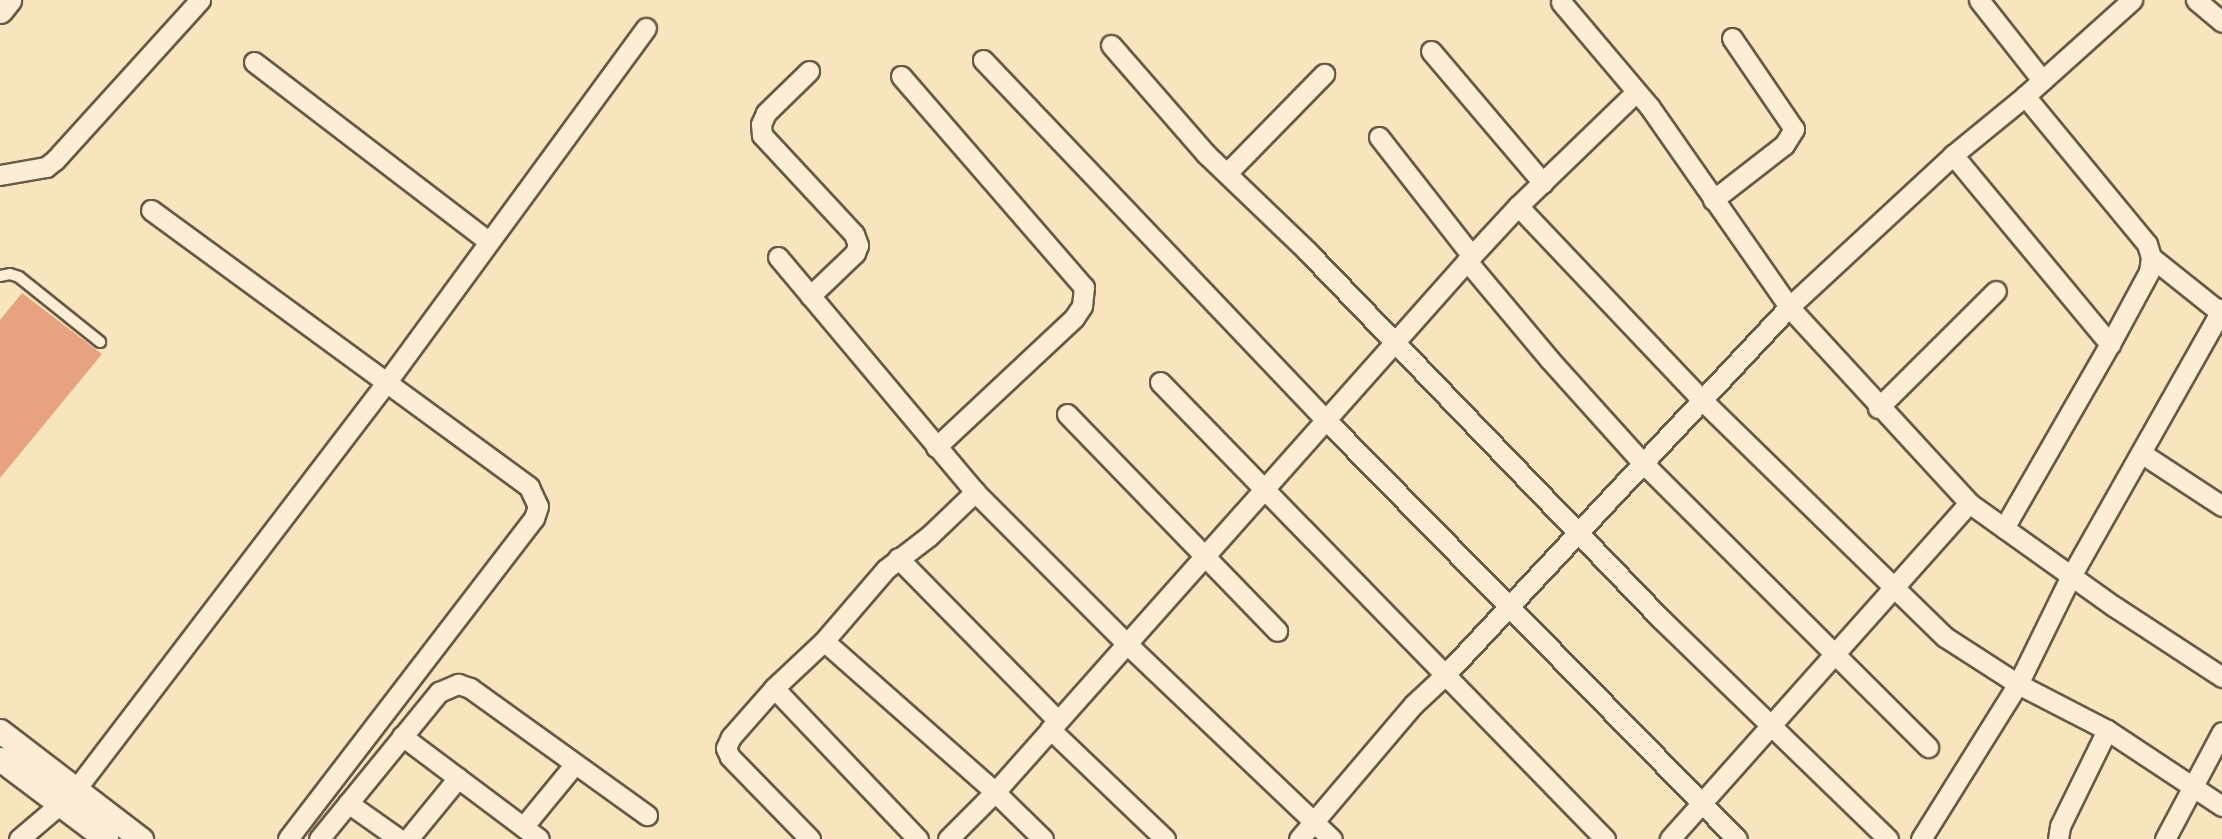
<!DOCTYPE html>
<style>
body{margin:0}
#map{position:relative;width:2222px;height:839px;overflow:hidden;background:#f9e5bd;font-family:"IM FELL English",serif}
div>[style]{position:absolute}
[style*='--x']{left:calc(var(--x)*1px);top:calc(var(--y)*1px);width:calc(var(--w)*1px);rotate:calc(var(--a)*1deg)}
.building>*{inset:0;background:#e7a37f}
.roads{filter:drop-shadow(2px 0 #675a47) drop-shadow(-2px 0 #675a47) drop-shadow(0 2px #675a47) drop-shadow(0 -2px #675a47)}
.service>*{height:10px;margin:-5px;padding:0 5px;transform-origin:5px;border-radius:5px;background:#fbeed4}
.minor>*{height:19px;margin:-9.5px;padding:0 9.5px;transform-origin:9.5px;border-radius:9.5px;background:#fbeed4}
.tertiary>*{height:23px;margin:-11.5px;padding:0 11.5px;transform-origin:11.5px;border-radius:11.5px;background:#fbeed4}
.secondary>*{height:26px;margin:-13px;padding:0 13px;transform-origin:13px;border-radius:13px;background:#fbeed4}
span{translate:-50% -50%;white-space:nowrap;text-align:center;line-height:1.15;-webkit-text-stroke:5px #fbeed4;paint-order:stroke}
</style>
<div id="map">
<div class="building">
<div style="clip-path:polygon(22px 293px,102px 354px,0 478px,0 320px)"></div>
</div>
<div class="roads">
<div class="service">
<div style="--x:0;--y:276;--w:10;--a:-11"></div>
<div style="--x:10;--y:274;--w:9;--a:18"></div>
<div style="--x:19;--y:277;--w:104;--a:38.7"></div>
</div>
<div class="minor">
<div style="--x:1979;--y:0;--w:102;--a:51.8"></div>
<div style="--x:2196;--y:0;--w:34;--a:40"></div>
<div style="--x:1561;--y:2;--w:136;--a:49.8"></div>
<div style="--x:1649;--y:106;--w:245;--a:55.1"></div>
<div style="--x:1789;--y:307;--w:266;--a:47.4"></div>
<div style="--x:1969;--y:503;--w:450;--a:131.7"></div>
<div style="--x:1111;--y:45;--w:145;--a:48.9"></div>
<div style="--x:1206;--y:154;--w:140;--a:43.8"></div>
<div style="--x:1307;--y:251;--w:511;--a:46.11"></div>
<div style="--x:1661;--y:619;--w:316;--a:44.1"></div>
<div style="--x:1431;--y:51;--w:173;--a:49.7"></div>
<div style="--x:983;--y:60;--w:496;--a:46.4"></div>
<div style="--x:1325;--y:419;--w:588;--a:45.55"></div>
<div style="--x:254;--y:62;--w:293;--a:37.4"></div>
<div style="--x:809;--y:71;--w:60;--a:135.7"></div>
<div style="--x:766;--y:113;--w:12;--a:114"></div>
<div style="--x:761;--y:124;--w:11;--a:85"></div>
<div style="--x:762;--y:135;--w:135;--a:47.1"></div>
<div style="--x:854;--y:234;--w:12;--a:70"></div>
<div style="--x:858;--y:245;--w:9;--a:111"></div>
<div style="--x:855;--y:253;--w:62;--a:136.3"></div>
<div style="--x:901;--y:76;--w:279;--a:49.1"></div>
<div style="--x:1084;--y:287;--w:19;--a:96"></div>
<div style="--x:1082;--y:306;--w:14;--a:124"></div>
<div style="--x:1074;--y:318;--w:189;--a:136.9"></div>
<div style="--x:1379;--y:137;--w:151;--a:52"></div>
<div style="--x:1953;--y:155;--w:246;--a:50.3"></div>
<div style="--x:1227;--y:173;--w:139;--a:-45.6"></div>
<div style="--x:0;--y:175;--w:47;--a:-9.9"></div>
<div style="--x:46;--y:167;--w:11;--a:-38"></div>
<div style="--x:55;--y:160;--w:216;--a:-47.8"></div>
<div style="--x:1713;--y:200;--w:90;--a:-37.8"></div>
<div style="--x:1784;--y:145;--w:19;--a:-58"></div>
<div style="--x:1794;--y:129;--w:110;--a:-124.3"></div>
<div style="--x:1518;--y:206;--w:267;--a:46.5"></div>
<div style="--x:1702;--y:400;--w:339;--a:44.3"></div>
<div style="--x:1945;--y:637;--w:87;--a:32.8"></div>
<div style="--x:2018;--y:684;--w:100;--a:27.3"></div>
<div style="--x:2107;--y:730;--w:138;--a:33.5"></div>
<div style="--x:151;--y:210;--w:469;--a:36.2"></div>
<div style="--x:529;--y:487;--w:21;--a:65"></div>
<div style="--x:538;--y:506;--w:13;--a:108"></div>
<div style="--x:534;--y:518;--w:404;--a:127.5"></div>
<div style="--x:778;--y:257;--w:307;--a:50"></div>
<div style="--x:975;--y:492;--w:214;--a:45"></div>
<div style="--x:1126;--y:643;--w:284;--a:43.6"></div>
<div style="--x:2151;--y:257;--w:88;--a:38.6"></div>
<div style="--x:1467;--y:261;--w:129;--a:50"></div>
<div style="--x:1550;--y:360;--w:137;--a:48"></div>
<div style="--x:1642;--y:462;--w:404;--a:44.9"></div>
<div style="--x:1160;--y:382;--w:638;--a:45.76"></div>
<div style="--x:1878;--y:408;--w:166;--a:-44.8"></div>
<div style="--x:1067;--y:414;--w:302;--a:45.9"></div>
<div style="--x:2141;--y:453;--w:97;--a:33.2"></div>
<div style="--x:1969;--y:503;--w:179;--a:35.5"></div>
<div style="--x:2115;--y:607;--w:128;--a:33.2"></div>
<div style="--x:2004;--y:528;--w:212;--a:-60.1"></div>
<div style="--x:2110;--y:344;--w:82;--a:-61.6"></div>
<div style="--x:2149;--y:272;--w:15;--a:-82"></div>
<div style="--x:2151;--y:257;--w:14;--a:-107"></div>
<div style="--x:2147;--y:244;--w:192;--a:-129.5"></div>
<div style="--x:898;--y:558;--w:228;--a:45.5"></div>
<div style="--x:824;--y:641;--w:228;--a:41.4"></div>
<div style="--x:995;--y:792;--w:67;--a:44.4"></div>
<div style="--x:774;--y:688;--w:209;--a:46.4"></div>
<div style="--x:1050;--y:729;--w:159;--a:43.7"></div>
<div style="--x:402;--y:736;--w:171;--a:36.9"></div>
<div style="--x:76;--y:789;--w:511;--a:-52.64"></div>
<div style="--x:386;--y:383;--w:440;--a:-53.8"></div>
<div style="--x:348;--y:803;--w:62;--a:35.2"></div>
<div style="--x:523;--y:827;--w:80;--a:-50.6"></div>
<div style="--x:19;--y:839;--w:54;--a:-40.5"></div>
<div style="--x:319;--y:839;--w:190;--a:-50.8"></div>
<div style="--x:439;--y:692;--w:21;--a:-23"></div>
<div style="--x:458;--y:684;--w:13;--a:18"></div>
<div style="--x:470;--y:688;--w:218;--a:35.7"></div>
<div style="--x:408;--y:839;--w:79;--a:-50.7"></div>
<div style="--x:810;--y:839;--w:115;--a:-134.3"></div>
<div style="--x:730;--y:757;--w:10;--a:-114"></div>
<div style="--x:726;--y:748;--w:12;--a:-66"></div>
<div style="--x:731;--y:737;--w:65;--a:-48.7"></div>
<div style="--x:774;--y:688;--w:69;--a:-43.2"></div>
<div style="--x:824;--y:641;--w:95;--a:-49.3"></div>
<div style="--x:886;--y:569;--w:54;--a:-37.5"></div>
<div style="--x:929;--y:536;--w:64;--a:-43.7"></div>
<div style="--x:948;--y:839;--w:66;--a:-45"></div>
<div style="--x:995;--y:792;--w:710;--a:-48.37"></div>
<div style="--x:1467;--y:261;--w:75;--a:-47.2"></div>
<div style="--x:1518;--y:206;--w:163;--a:-44"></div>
<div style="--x:1299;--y:839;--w:177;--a:-49.6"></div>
<div style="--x:1414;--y:704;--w:41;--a:-43"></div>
<div style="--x:1444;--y:676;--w:505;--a:-46.93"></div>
<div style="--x:1789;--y:307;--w:224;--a:-42.8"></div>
<div style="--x:1953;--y:155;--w:93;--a:-39.3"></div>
<div style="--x:2025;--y:96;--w:144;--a:-41.9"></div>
<div style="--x:1921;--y:839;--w:183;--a:-58"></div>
<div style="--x:2018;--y:684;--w:120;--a:-63.9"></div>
<div style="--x:2071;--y:576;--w:307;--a:-60.5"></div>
<div style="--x:2058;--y:839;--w:13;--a:-81"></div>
<div style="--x:2060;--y:826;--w:107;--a:-63.9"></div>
<div style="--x:2165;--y:839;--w:121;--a:-62"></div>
</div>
<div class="tertiary">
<div style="--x:0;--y:731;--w:178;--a:37.5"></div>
<div style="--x:0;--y:759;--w:133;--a:37"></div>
</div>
<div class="secondary">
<div style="--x:0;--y:10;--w:13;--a:-51"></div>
</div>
</div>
</div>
